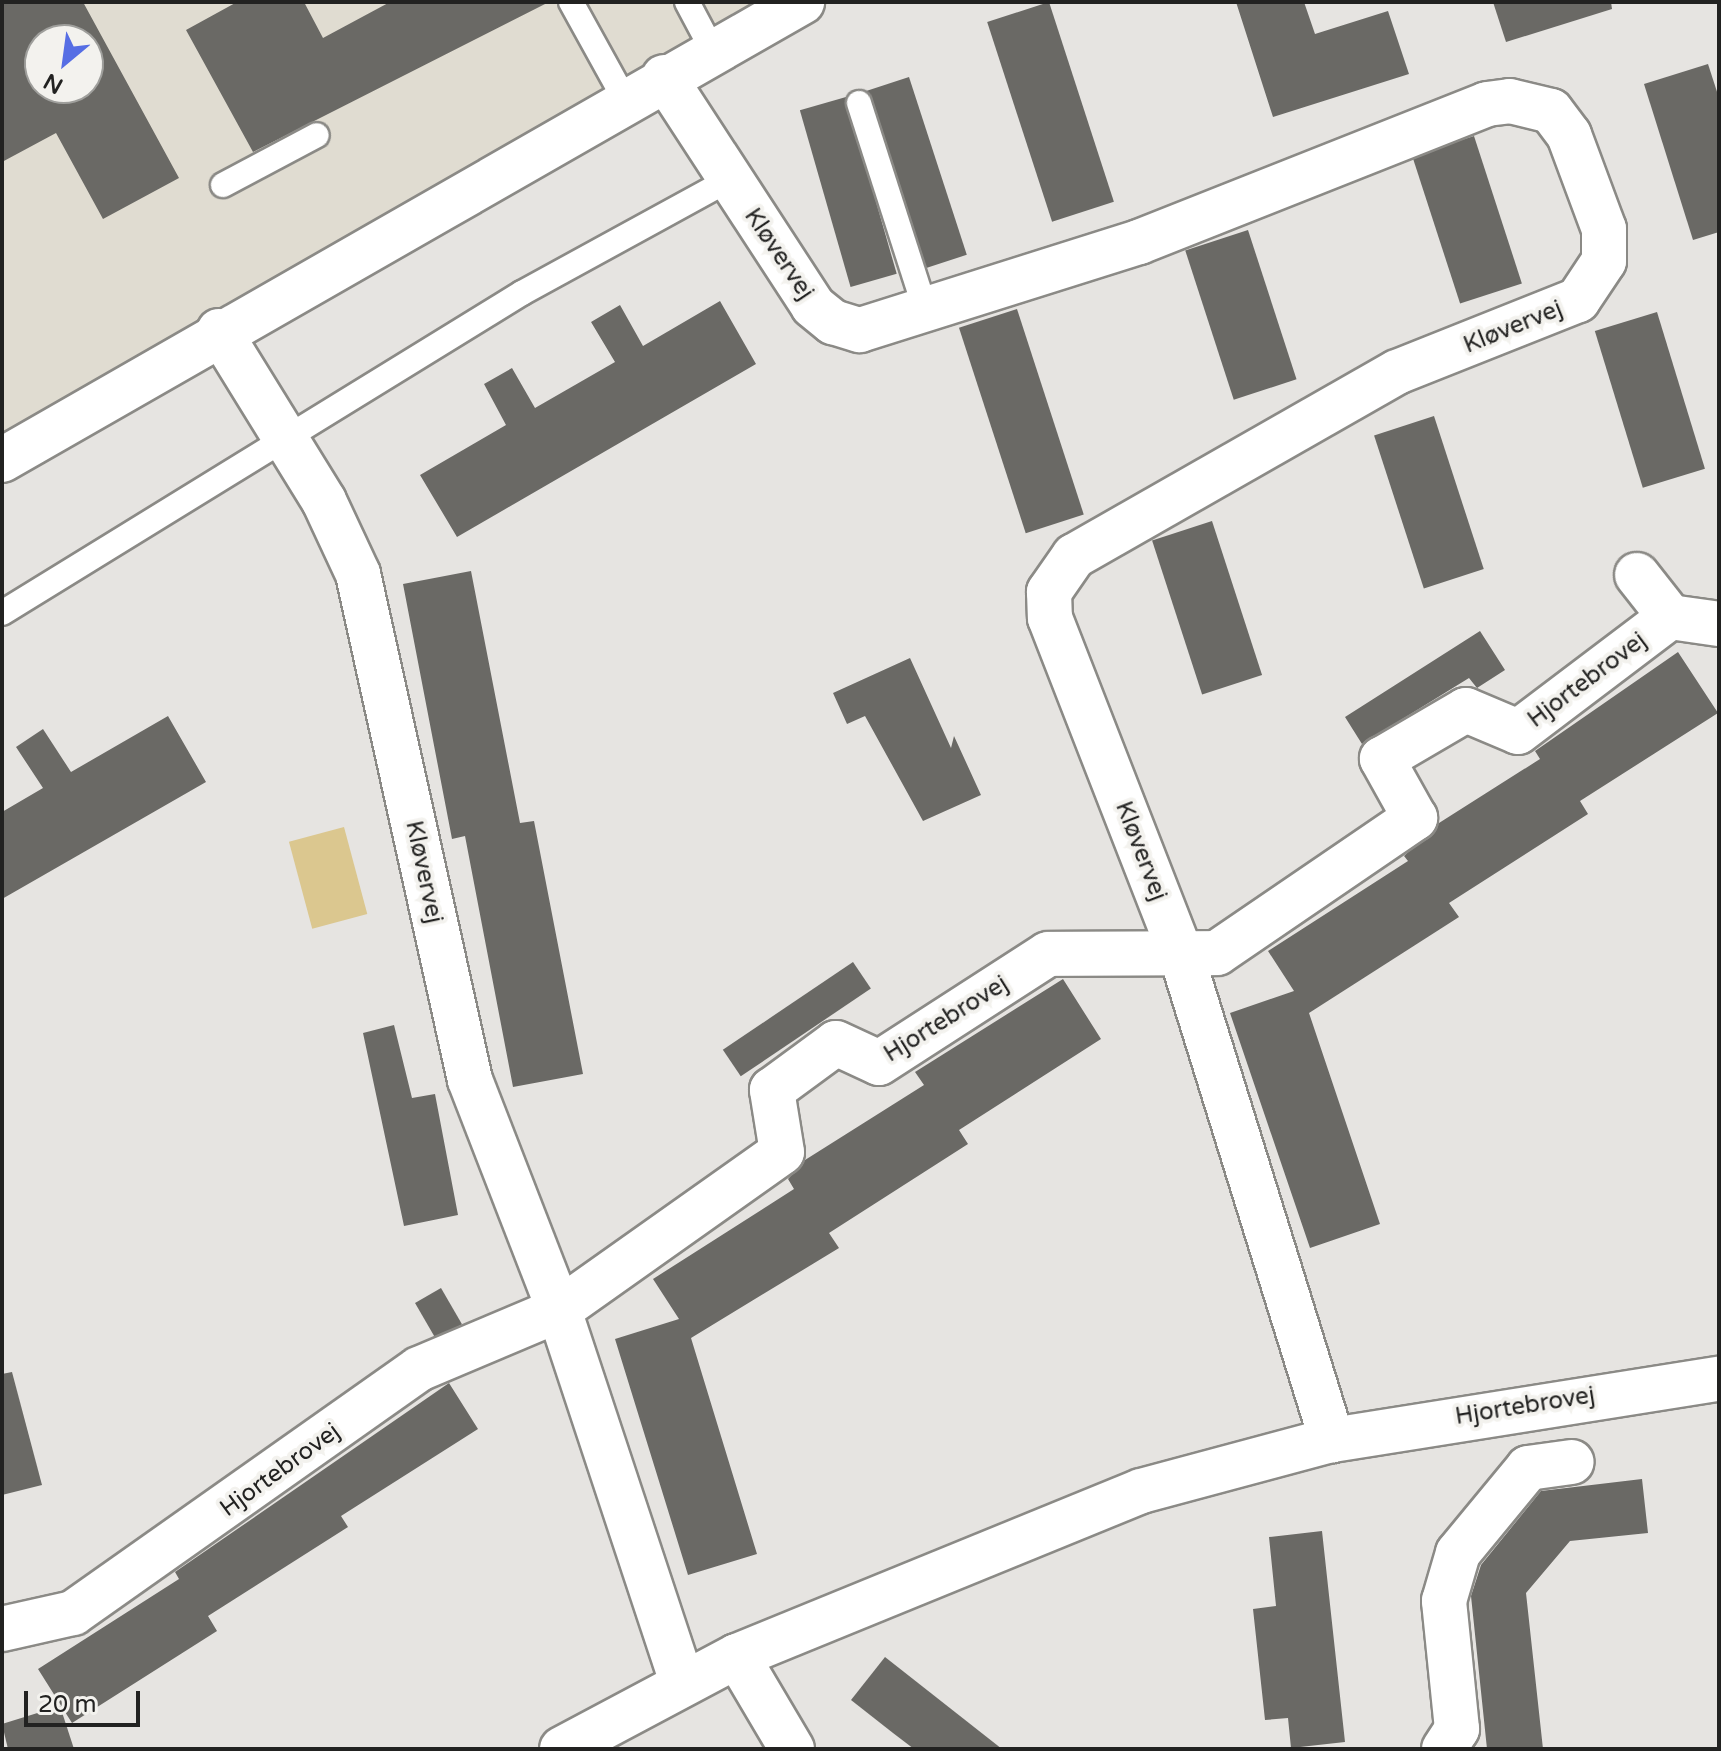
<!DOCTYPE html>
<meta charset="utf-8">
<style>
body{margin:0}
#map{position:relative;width:1721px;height:1751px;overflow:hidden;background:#e6e4e1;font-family:"Varela Round",sans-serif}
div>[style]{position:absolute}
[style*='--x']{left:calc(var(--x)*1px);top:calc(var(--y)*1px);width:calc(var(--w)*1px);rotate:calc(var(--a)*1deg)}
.built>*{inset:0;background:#e0dcd1}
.green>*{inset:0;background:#dbc78f;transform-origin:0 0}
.building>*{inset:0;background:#6a6965;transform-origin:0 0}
.roads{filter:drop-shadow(2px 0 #8b8a86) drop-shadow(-2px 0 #8b8a86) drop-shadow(0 2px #8b8a86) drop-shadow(0 -2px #8b8a86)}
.service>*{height:24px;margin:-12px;padding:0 12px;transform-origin:12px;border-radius:12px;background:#fff}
.minor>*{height:44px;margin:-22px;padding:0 22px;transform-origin:22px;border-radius:22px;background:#fff}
.tertiary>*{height:44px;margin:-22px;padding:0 22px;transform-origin:22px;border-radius:22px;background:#fff}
span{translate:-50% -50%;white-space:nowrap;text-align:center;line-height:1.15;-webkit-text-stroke:8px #f3f2ee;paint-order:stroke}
.street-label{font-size:24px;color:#222221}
.frame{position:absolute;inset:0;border:4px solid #222221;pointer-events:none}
.north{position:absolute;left:24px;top:24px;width:80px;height:80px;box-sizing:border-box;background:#f3f2ee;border:2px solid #9f9f9c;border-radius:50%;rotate:209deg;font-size:22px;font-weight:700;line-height:32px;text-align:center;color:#222221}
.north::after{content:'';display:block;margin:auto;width:28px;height:36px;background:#566ee4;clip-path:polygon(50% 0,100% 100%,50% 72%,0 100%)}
.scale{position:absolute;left:24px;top:1691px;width:116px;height:36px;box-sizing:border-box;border:4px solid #222221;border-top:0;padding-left:10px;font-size:24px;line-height:28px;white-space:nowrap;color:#222221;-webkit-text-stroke:6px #f3f2ee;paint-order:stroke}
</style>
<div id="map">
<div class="built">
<div style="clip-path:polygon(evenodd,2px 2px,831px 2px,2px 485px,2px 2px,40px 40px,88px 40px,88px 88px,40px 88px,40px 40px)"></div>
</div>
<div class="green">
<div style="left:344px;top:827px;width:90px;height:57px;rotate:75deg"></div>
</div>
<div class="building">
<div style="clip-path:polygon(evenodd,2px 2px,83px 2px,179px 178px,103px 219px,56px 133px,2px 162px,2px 2px,40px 40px,88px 40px,88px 88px,40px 88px,40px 40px)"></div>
<div style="clip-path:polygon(237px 2px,304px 2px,323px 38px,390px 2px,549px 2px,253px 152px,186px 30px)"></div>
<div style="left:1049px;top:2px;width:210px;height:65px;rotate:72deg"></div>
<div style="clip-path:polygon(1236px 2px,1304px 2px,1315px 34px,1388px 11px,1409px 74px,1273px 117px)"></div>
<div style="clip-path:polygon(1493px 2px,1611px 2px,1612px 9px,1506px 42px)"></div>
<div style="clip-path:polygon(1708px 64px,1719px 98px,1719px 232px,1693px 240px,1644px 84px)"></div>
<div style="left:909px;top:77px;width:187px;height:45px;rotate:72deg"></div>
<div style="left:846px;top:97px;width:184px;height:48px;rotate:74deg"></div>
<div style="left:1474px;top:136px;width:155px;height:65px;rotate:72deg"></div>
<div style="left:1248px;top:230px;width:157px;height:66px;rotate:72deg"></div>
<div style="clip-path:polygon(720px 301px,756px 364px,457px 537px,420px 475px,506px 425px,484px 384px,512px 368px,535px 408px,615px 362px,591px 322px,620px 305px,643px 346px)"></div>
<div style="left:1017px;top:309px;width:216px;height:61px;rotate:72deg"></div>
<div style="left:1657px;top:312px;width:164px;height:65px;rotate:73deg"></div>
<div style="left:1434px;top:416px;width:161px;height:63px;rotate:72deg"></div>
<div style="left:1212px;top:521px;width:162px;height:63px;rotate:72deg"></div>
<div style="clip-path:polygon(471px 571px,520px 823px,534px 821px,583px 1074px,513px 1087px,465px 836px,452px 839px,403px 584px)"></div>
<div style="clip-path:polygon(1480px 631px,1505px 670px,1477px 688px,1469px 678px,1362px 744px,1345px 717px)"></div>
<div style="clip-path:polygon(1678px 652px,1718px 713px,1580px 801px,1588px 814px,1449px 903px,1459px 917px,1309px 1013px,1380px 1224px,1310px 1248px,1230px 1013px,1294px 991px,1268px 951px,1408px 861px,1404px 856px,1439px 823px,1540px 759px,1535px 751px)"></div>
<div style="clip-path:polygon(910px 658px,951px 748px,954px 736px,981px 795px,923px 821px,865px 716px,847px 724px,833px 693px)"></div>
<div style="clip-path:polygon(168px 716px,206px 782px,2px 899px,2px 812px,43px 788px,16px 747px,43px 729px,71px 772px)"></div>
<div style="left:853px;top:962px;width:32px;height:157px;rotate:56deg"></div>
<div style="clip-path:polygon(1063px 979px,1101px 1039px,959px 1130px,968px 1144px,829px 1233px,839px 1248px,691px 1338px,757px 1554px,688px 1575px,615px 1339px,679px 1319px,653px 1279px,794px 1189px,788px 1179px,805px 1160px,924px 1085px,915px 1072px)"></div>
<div style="clip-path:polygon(394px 1025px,412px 1098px,435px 1094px,458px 1215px,404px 1226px,363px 1033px)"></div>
<div style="left:441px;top:1288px;width:42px;height:30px;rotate:60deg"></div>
<div style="clip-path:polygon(12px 1372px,42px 1485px,2px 1495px,2px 1374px)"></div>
<div style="clip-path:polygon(449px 1383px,478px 1429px,341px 1516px,348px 1527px,208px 1616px,217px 1631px,72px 1723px,38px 1669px,179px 1579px,175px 1572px)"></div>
<div style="clip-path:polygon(1642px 1479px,1648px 1533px,1570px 1541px,1526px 1593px,1543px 1749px,1487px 1749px,1471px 1596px,1481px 1565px,1541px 1491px)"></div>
<div style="clip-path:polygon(1322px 1531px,1345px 1742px,1291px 1748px,1288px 1718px,1265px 1720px,1253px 1609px,1276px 1606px,1269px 1537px)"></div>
<div style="clip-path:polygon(885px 1657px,1002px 1749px,914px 1749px,893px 1733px,851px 1700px)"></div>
<div style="clip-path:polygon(60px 1706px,74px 1749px,8px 1749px,2px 1724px)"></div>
</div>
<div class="roads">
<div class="service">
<div style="--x:571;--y:2;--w:112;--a:61.1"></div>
<div style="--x:687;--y:2;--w:55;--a:62"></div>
<div style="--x:859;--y:103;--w:216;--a:72.2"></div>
<div style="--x:223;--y:185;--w:106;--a:-28"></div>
<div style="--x:2;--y:613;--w:611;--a:-31.61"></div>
<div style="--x:522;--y:293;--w:237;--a:-28.7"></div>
</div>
<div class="minor">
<div style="--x:664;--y:77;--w:273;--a:56.9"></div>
<div style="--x:813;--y:306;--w:26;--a:39"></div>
<div style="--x:833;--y:322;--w:28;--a:17"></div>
<div style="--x:860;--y:330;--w:293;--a:-17.5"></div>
<div style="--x:1139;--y:242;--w:374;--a:-21.6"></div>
<div style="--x:1487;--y:104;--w:23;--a:-7"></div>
<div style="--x:1510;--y:101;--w:42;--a:13.7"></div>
<div style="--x:1551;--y:111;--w:30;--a:53"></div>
<div style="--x:1569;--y:135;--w:100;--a:69.6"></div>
<div style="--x:1604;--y:229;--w:32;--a:90"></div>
<div style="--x:1604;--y:261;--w:47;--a:123.7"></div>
<div style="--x:1578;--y:300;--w:195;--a:158.3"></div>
<div style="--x:1397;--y:372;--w:372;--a:150.3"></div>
<div style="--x:1074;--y:556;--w:44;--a:124.8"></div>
<div style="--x:1049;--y:592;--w:26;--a:88"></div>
<div style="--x:1050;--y:618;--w:364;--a:68.7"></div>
<div style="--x:1182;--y:957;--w:506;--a:72.75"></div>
<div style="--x:219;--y:331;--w:200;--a:58.3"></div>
<div style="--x:324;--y:501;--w:81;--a:65"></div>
<div style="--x:358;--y:574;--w:518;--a:77.52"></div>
<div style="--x:470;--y:1080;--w:247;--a:68.8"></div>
<div style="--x:559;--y:1310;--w:393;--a:71.7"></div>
<div style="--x:1637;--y:575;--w:53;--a:51.8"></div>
<div style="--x:2;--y:1629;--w:73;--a:-12.7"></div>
<div style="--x:73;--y:1613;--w:423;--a:-35.2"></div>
<div style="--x:419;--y:1369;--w:152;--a:-22.9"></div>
<div style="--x:559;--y:1310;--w:273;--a:-35.3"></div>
<div style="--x:782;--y:1152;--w:63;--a:-99.2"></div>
<div style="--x:772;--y:1090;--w:79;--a:-36.3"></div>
<div style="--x:836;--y:1043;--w:47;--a:24.9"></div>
<div style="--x:879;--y:1063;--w:201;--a:-32.8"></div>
<div style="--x:1048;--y:954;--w:169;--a:-0.3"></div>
<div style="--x:1217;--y:953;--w:240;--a:-34.3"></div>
<div style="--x:1415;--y:818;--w:68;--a:-119.2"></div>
<div style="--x:1382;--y:759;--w:97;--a:-30.3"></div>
<div style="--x:1466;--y:710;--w:56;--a:22.9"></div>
<div style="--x:1518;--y:732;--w:191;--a:-37.1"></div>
<div style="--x:1670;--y:617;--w:49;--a:8.1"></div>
<div style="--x:737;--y:1656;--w:108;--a:59.4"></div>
<div style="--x:562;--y:1749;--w:198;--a:-28"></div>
<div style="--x:737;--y:1656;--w:436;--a:-22.2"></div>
<div style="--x:1141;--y:1491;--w:198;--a:-15"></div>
<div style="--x:1332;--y:1440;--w:392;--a:-9"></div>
<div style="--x:1444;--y:1749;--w:24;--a:-57"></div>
<div style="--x:1457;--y:1729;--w:129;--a:-95.8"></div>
<div style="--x:1444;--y:1601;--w:50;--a:-73.7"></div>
<div style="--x:1458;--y:1553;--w:110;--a:-50.5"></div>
<div style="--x:1528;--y:1468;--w:44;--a:-7.8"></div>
</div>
<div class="tertiary">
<div style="--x:2;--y:460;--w:922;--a:-29.79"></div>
</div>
</div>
<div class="street-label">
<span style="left:779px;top:254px;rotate:56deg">Kløvervej</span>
<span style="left:1513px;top:327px;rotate:-22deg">Kløvervej</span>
<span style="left:1587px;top:680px;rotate:-37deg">Hjortebrovej</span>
<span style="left:1141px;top:851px;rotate:69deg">Kløvervej</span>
<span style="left:424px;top:872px;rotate:78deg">Kløvervej</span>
<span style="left:946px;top:1019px;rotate:-32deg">Hjortebrovej</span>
<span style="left:1525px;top:1406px;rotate:-9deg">Hjortebrovej</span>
<span style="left:280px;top:1470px;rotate:-36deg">Hjortebrovej</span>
</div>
<div class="frame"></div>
<div class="north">N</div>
<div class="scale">20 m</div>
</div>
